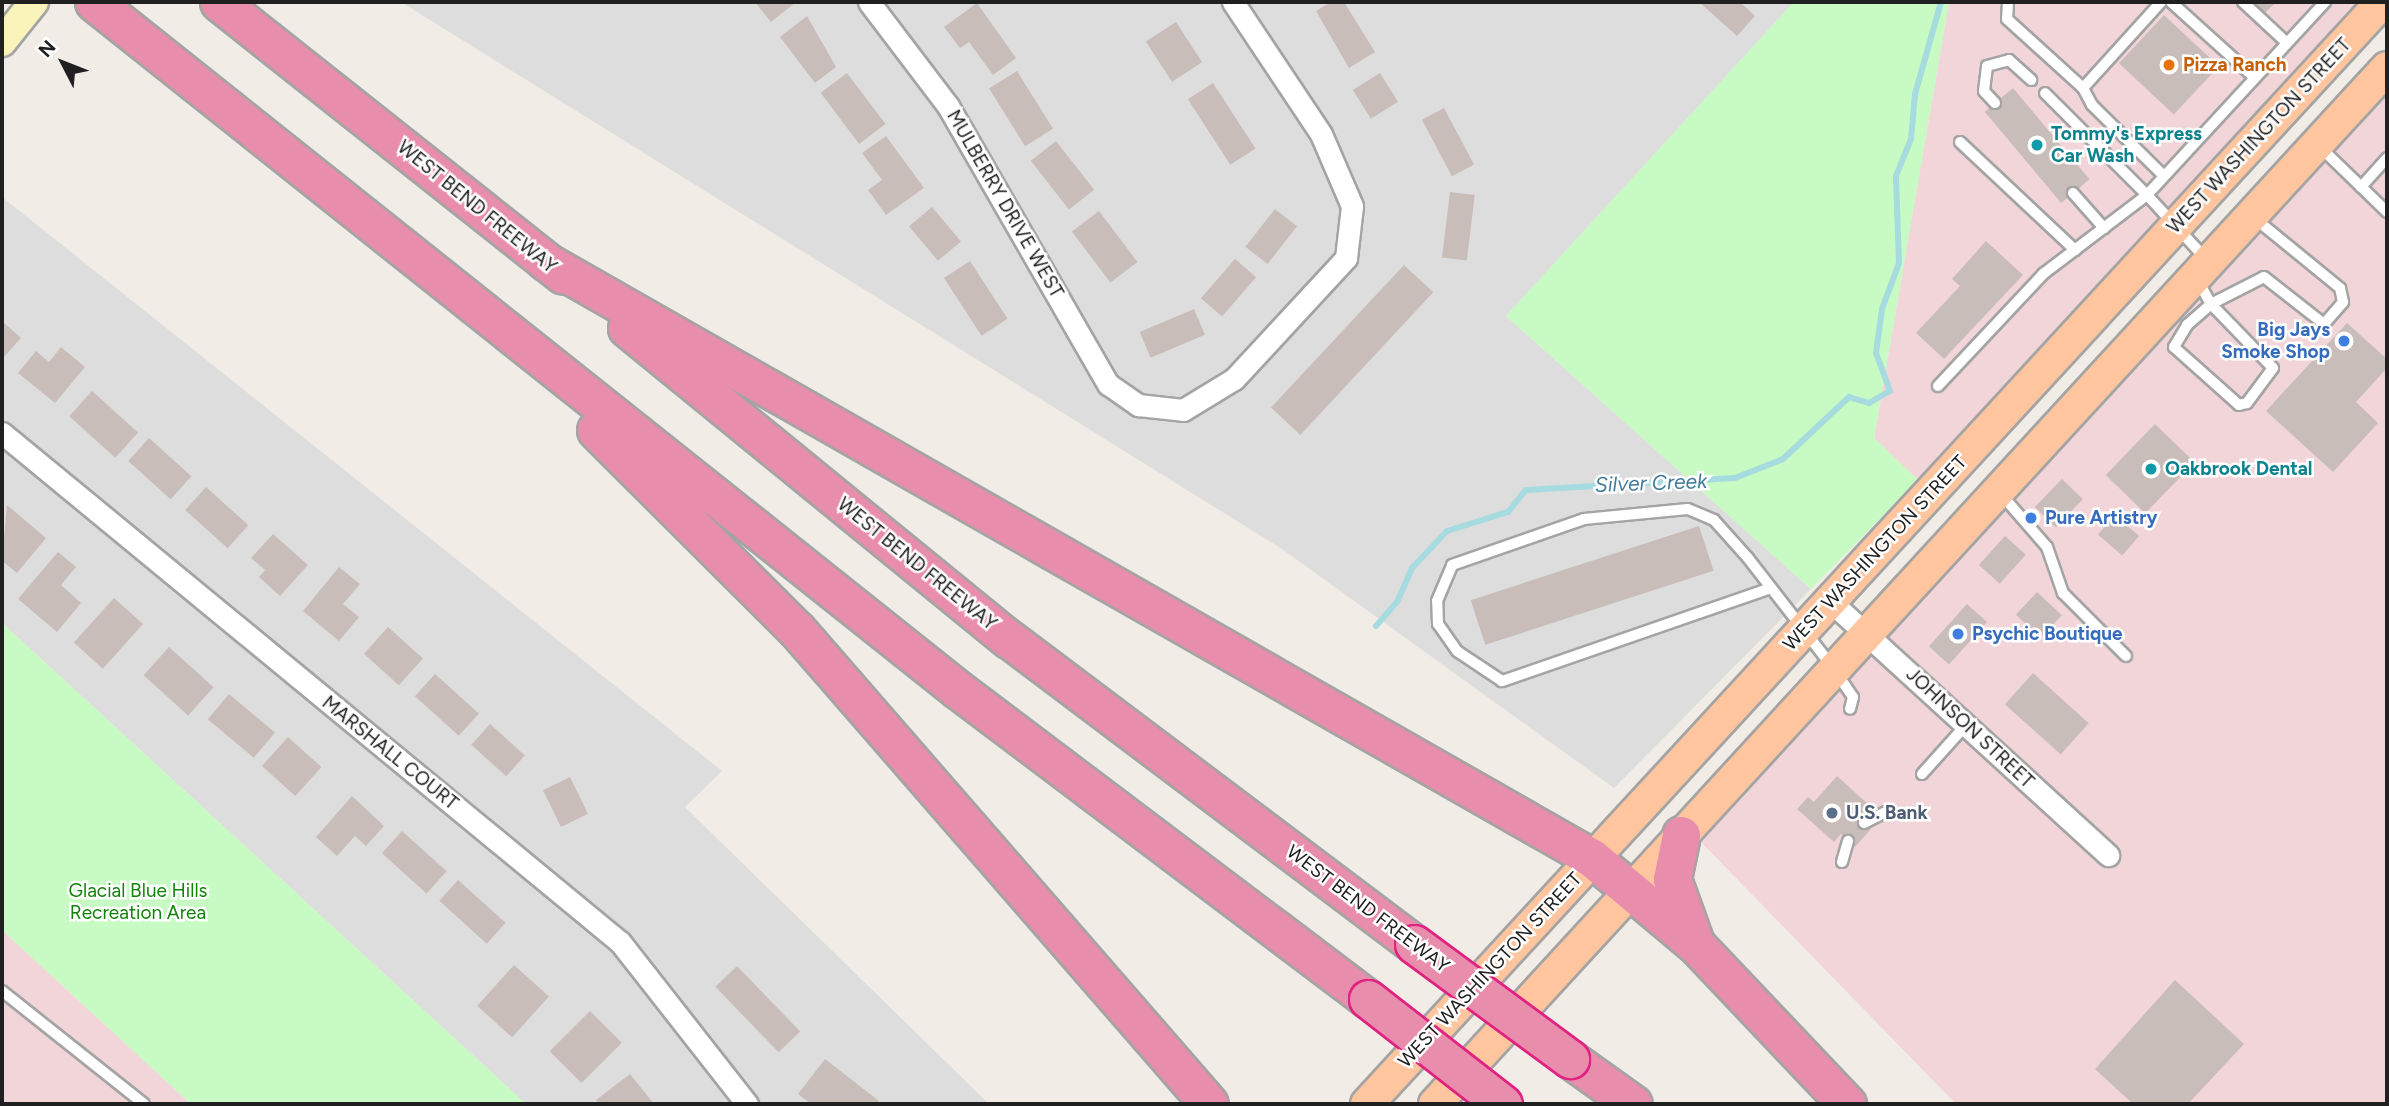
<!DOCTYPE html>
<style>
body{margin:0}
#map{position:relative;width:2389px;height:1106px;overflow:hidden;background:#f1ece6;font-family:Figtree,sans-serif}
div>[style]{position:absolute}
[style*='--x']{left:calc(var(--x)*1px);top:calc(var(--y)*1px);width:calc(var(--w)*1px);rotate:calc(var(--a)*1deg)}
.residential>*{inset:0;background:#dedddd}
.commercial>*{inset:0;background:#f2d5d9}
.park>*{inset:0;background:#c7fbc3}
.stream>*{height:6px;margin:-3px;padding:0 3px;transform-origin:3px;border-radius:3px;background:#a6dbdf}
.building>*{inset:0;background:#c9bdb9;transform-origin:0 0}
.roads{filter:drop-shadow(2px 0 #a4a4a4) drop-shadow(-2px 0 #a4a4a4) drop-shadow(0 2px #a4a4a4) drop-shadow(0 -2px #a4a4a4)}
.lane>*{height:10px;margin:-5px;padding:0 5px;transform-origin:5px;border-radius:5px;background:#fff}
.street>*{height:21px;margin:-10.5px;padding:0 10.5px;transform-origin:10.5px;border-radius:10.5px;background:#fff}
.secondary>*{height:28px;margin:-14px;padding:0 14px;transform-origin:14px;border-radius:14px;background:#fbf4ba}
.primary>*{height:32px;margin:-16px;padding:0 16px;transform-origin:16px;border-radius:16px;background:#fec59e}
.highway>*{height:37px;margin:-18.5px;padding:0 18.5px;transform-origin:18.5px;border-radius:18.5px;background:#e98dad}
.bridges{filter:drop-shadow(2px 0 #e02281) drop-shadow(-2px 0 #e02281) drop-shadow(0 2px #e02281) drop-shadow(0 -2px #e02281)}
.highway-bridge>*{height:37px;margin:-18.5px;padding:0 18.5px;transform-origin:18.5px;border-radius:18.5px;background:#e98dad}
.dots>*{width:19px;height:19px;translate:-50% -50%;box-sizing:border-box;border:4px solid #fff;border-radius:50%}
span{translate:-50% -50%;white-space:nowrap;text-align:center;line-height:1.15;-webkit-text-stroke:5px #fff;paint-order:stroke}
.food-label{font-size:19px;color:#c56008;font-weight:700}
.left{translate:0 -50%;text-align:left}
.culture-label{font-size:19px;color:#0d838f;font-weight:700}
.street-label{font-size:19px;color:#202020}
.shop-label{font-size:19px;color:#366cbe;font-weight:700}
.right{translate:-100% -50%;text-align:right}
.service-label{font-size:19px;color:#4e5e75;font-weight:700}
.park-label{font-size:19px;color:#128309}
.water-label{font-size:21px;color:#417c9b;font-style:italic}
.frame{position:absolute;inset:0;border:4px solid #202020;pointer-events:none}
.north{position:absolute;left:28px;top:28px;width:70px;height:70px;-webkit-text-stroke:5px #fff;paint-order:stroke;rotate:312deg;font-size:19px;font-weight:700;line-height:28px;text-align:center;color:#202020}
.north::after{content:'';display:block;margin:auto;width:24px;height:32px;background:#202020;clip-path:polygon(50% 0,100% 100%,50% 72%,0 100%)}
</style>
<div id="map">
<div class="residential">
<div style="clip-path:polygon(401px 2px,1794px 2px,1506px 316px,1811px 589px,1614px 788px,1282px 549px)"></div>
<div style="clip-path:polygon(2px 197px,722px 771px,685px 807px,989px 1104px,526px 1104px,2px 623px)"></div>
</div>
<div class="commercial">
<div style="clip-path:polygon(1949px 2px,2362px 2px,1918px 480px,1874px 438px)"></div>
<div style="clip-path:polygon(2387px 91px,2387px 1104px,1956px 1104px,1698px 839px)"></div>
<div style="clip-path:polygon(2px 930px,191px 1104px,2px 1104px)"></div>
</div>
<div class="park">
<div style="clip-path:polygon(1794px 2px,1949px 2px,1874px 438px,1918px 480px,1811px 589px,1506px 316px)"></div>
<div style="clip-path:polygon(2px 623px,526px 1104px,191px 1104px,2px 930px)"></div>
</div>
<div class="stream">
<div style="--x:1376;--y:626;--w:32;--a:-49"></div>
<div style="--x:1397;--y:602;--w:37;--a:-66"></div>
<div style="--x:1412;--y:568;--w:51;--a:-46.6"></div>
<div style="--x:1447;--y:531;--w:64;--a:-17.3"></div>
<div style="--x:1508;--y:512;--w:28;--a:-51"></div>
<div style="--x:1526;--y:490;--w:209;--a:-3.3"></div>
<div style="--x:1735;--y:478;--w:52;--a:-21.6"></div>
<div style="--x:1783;--y:459;--w:91;--a:-43.2"></div>
<div style="--x:1849;--y:397;--w:21;--a:17"></div>
<div style="--x:1869;--y:403;--w:24;--a:-30"></div>
<div style="--x:1890;--y:391;--w:40;--a:-110.2"></div>
<div style="--x:1876;--y:353;--w:44;--a:-82.2"></div>
<div style="--x:1882;--y:309;--w:49;--a:-69.7"></div>
<div style="--x:1899;--y:263;--w:87;--a:-92"></div>
<div style="--x:1896;--y:176;--w:40;--a:-68"></div>
<div style="--x:1911;--y:139;--w:45;--a:-84.9"></div>
<div style="--x:1915;--y:94;--w:96;--a:-74.2"></div>
</div>
<div class="building">
<div style="clip-path:polygon(755px 2px,796px 2px,771px 22px)"></div>
<div style="clip-path:polygon(1331px 2px,1344px 2px,1375px 52px,1349px 68px,1316px 11px)"></div>
<div style="clip-path:polygon(1699px 2px,1740px 2px,1755px 16px,1737px 36px)"></div>
<div style="clip-path:polygon(2247px 2px,2276px 2px,2262px 16px)"></div>
<div style="clip-path:polygon(977px 3px,1016px 58px,993px 75px,969px 42px,960px 48px,944px 27px)"></div>
<div style="left:2164px;top:15px;width:75px;height:66px;rotate:43deg"></div>
<div style="clip-path:polygon(807px 16px,836px 67px,815px 83px,780px 37px)"></div>
<div style="left:1176px;top:22px;width:48px;height:36px;rotate:57deg"></div>
<div style="left:1017px;top:71px;width:68px;height:33px;rotate:58deg"></div>
<div style="left:847px;top:73px;width:64px;height:33px;rotate:53deg"></div>
<div style="left:1380px;top:73px;width:34px;height:32px;rotate:58deg"></div>
<div style="left:1213px;top:83px;width:78px;height:30px;rotate:57deg"></div>
<div style="left:2013px;top:88px;width:119px;height:37px;rotate:50deg"></div>
<div style="left:1444px;top:108px;width:64px;height:25px;rotate:62deg"></div>
<div style="clip-path:polygon(886px 136px,924px 188px,886px 215px,868px 190px,882px 180px,862px 153px)"></div>
<div style="left:1056px;top:141px;width:62px;height:32px;rotate:52deg"></div>
<div style="left:1450px;top:192px;width:25px;height:66px;rotate:7deg"></div>
<div style="left:932px;top:207px;width:45px;height:30px;rotate:50deg"></div>
<div style="left:1275px;top:209px;width:28px;height:48px;rotate:38deg"></div>
<div style="left:1099px;top:211px;width:64px;height:34px;rotate:53deg"></div>
<div style="clip-path:polygon(1986px 241px,2023px 275px,1944px 359px,1916px 333px,1960px 286px,1952px 279px)"></div>
<div style="left:1235px;top:259px;width:28px;height:52px;rotate:41deg"></div>
<div style="left:970px;top:261px;width:69px;height:31px;rotate:57deg"></div>
<div style="left:1404px;top:265px;width:40px;height:195px;rotate:43deg"></div>
<div style="left:1194px;top:309px;width:28px;height:59px;rotate:67deg"></div>
<div style="clip-path:polygon(2px 321px,21px 338px,2px 359px)"></div>
<div style="clip-path:polygon(2347px 323px,2387px 359px,2387px 368px,2356px 402px,2378px 423px,2333px 472px,2266px 411px)"></div>
<div style="clip-path:polygon(61px 347px,85px 367px,55px 403px,18px 373px,36px 351px,49px 362px)"></div>
<div style="left:92px;top:391px;width:62px;height:34px;rotate:42deg"></div>
<div style="left:2155px;top:424px;width:55px;height:71px;rotate:44deg"></div>
<div style="left:149px;top:438px;width:57px;height:31px;rotate:42deg"></div>
<div style="left:2062px;top:479px;width:29px;height:39px;rotate:44deg"></div>
<div style="left:206px;top:487px;width:57px;height:31px;rotate:42deg"></div>
<div style="clip-path:polygon(7px 505px,46px 538px,17px 573px,2px 561px)"></div>
<div style="left:2115px;top:515px;width:32px;height:26px;rotate:41deg"></div>
<div style="left:1699px;top:526px;width:47px;height:240px;rotate:72deg"></div>
<div style="clip-path:polygon(273px 534px,308px 565px,280px 596px,259px 577px,265px 570px,251px 558px)"></div>
<div style="left:2005px;top:536px;width:28px;height:39px;rotate:42deg"></div>
<div style="clip-path:polygon(58px 552px,76px 567px,61px 585px,81px 603px,57px 632px,18px 599px)"></div>
<div style="clip-path:polygon(339px 567px,360px 584px,343px 604px,359px 617px,339px 641px,303px 611px)"></div>
<div style="left:2037px;top:592px;width:34px;height:31px;rotate:43deg"></div>
<div style="left:114px;top:598px;width:39px;height:60px;rotate:42deg"></div>
<div style="left:1967px;top:604px;width:27px;height:57px;rotate:42deg"></div>
<div style="left:388px;top:627px;width:47px;height:36px;rotate:42deg"></div>
<div style="left:169px;top:647px;width:60px;height:38px;rotate:42deg"></div>
<div style="left:2033px;top:673px;width:75px;height:42px;rotate:42deg"></div>
<div style="left:435px;top:674px;width:59px;height:30px;rotate:42deg"></div>
<div style="left:229px;top:694px;width:60px;height:33px;rotate:40deg"></div>
<div style="left:490px;top:724px;width:47px;height:28px;rotate:42deg"></div>
<div style="left:288px;top:737px;width:45px;height:39px;rotate:42deg"></div>
<div style="clip-path:polygon(1837px 776px,1869px 805px,1858px 818px,1871px 829px,1855px 847px,1841px 834px,1834px 842px,1797px 809px,1808px 797px,1814px 802px)"></div>
<div style="left:570px;top:777px;width:41px;height:30px;rotate:64deg"></div>
<div style="clip-path:polygon(352px 796px,384px 826px,366px 846px,355px 836px,337px 856px,316px 837px)"></div>
<div style="left:402px;top:831px;width:60px;height:30px;rotate:42deg"></div>
<div style="left:458px;top:880px;width:64px;height:28px;rotate:42deg"></div>
<div style="left:514px;top:965px;width:47px;height:55px;rotate:42deg"></div>
<div style="left:737px;top:966px;width:91px;height:30px;rotate:46deg"></div>
<div style="clip-path:polygon(2175px 980px,2244px 1044px,2188px 1104px,2133px 1104px,2095px 1069px)"></div>
<div style="left:590px;top:1011px;width:45px;height:57px;rotate:45deg"></div>
<div style="clip-path:polygon(825px 1059px,879px 1101px,877px 1104px,811px 1104px,798px 1094px)"></div>
<div style="clip-path:polygon(630px 1074px,654px 1104px,599px 1104px,596px 1100px)"></div>
</div>
<div class="roads">
<div class="lane">
<div style="--x:2008;--y:2;--w:17;--a:93"></div>
<div style="--x:2007;--y:19;--w:103;--a:42.2"></div>
<div style="--x:2083;--y:88;--w:19;--a:62"></div>
<div style="--x:2092;--y:105;--w:100;--a:44.6"></div>
<div style="--x:2171;--y:2;--w:113;--a:42.1"></div>
<div style="--x:2243;--y:2;--w:60;--a:43"></div>
<div style="--x:2083;--y:88;--w:116;--a:-47.8"></div>
<div style="--x:1995;--y:103;--w:16;--a:-133"></div>
<div style="--x:1984;--y:91;--w:25;--a:-83"></div>
<div style="--x:1987;--y:66;--w:23;--a:-15"></div>
<div style="--x:2009;--y:60;--w:30;--a:42"></div>
<div style="--x:1960;--y:142;--w:158;--a:43.2"></div>
<div style="--x:2319;--y:146;--w:95;--a:44.1"></div>
<div style="--x:2361;--y:187;--w:39;--a:-48"></div>
<div style="--x:2073;--y:193;--w:47;--a:48.5"></div>
<div style="--x:2207;--y:260;--w:88;--a:-132.7"></div>
<div style="--x:2147;--y:195;--w:263;--a:-47.3"></div>
<div style="--x:2197;--y:279;--w:29;--a:61"></div>
<div style="--x:2211;--y:304;--w:89;--a:45.9"></div>
<div style="--x:2273;--y:368;--w:44;--a:126.6"></div>
<div style="--x:2247;--y:403;--w:8;--a:166"></div>
<div style="--x:2239;--y:405;--w:87;--a:-138.3"></div>
<div style="--x:2174;--y:347;--w:26;--a:-59"></div>
<div style="--x:2187;--y:325;--w:32;--a:-41"></div>
<div style="--x:2211;--y:304;--w:59;--a:-27"></div>
<div style="--x:2264;--y:277;--w:76;--a:38.1"></div>
<div style="--x:2324;--y:324;--w:29;--a:-49"></div>
<div style="--x:2343;--y:302;--w:14;--a:-102"></div>
<div style="--x:2340;--y:288;--w:112;--a:-140.8"></div>
<div style="--x:1938;--y:386;--w:154;--a:-46.8"></div>
<div style="--x:2043;--y:274;--w:131;--a:-37.2"></div>
<div style="--x:2147;--y:195;--w:144;--a:-135"></div>
<div style="--x:2000;--y:493;--w:72;--a:49"></div>
<div style="--x:2047;--y:547;--w:49;--a:70.8"></div>
<div style="--x:2063;--y:593;--w:89;--a:45"></div>
<div style="--x:1771;--y:588;--w:285;--a:160.9"></div>
<div style="--x:1502;--y:681;--w:54;--a:-146.3"></div>
<div style="--x:1457;--y:651;--w:33;--a:-125"></div>
<div style="--x:1438;--y:624;--w:23;--a:-92"></div>
<div style="--x:1437;--y:601;--w:39;--a:-67"></div>
<div style="--x:1452;--y:565;--w:140;--a:-19.2"></div>
<div style="--x:1584;--y:519;--w:104;--a:-5.5"></div>
<div style="--x:1688;--y:509;--w:28;--a:23"></div>
<div style="--x:1714;--y:520;--w:51;--a:48.2"></div>
<div style="--x:1748;--y:558;--w:140;--a:52.2"></div>
<div style="--x:1834;--y:669;--w:34;--a:56"></div>
<div style="--x:1853;--y:697;--w:12;--a:104"></div>
<div style="--x:1922;--y:774;--w:66;--a:-48.1"></div>
<div style="--x:1864;--y:823;--w:25;--a:-27"></div>
<div style="--x:1842;--y:862;--w:22;--a:-74"></div>
<div style="--x:2;--y:991;--w:181;--a:38.5"></div>
</div>
<div class="street">
<div style="--x:869;--y:2;--w:131;--a:52.8"></div>
<div style="--x:948;--y:106;--w:321;--a:60.1"></div>
<div style="--x:1108;--y:384;--w:37;--a:35"></div>
<div style="--x:1138;--y:405;--w:45;--a:6.3"></div>
<div style="--x:1183;--y:410;--w:60;--a:-31.3"></div>
<div style="--x:1234;--y:379;--w:165;--a:-47.2"></div>
<div style="--x:1346;--y:258;--w:52;--a:-83.4"></div>
<div style="--x:1352;--y:206;--w:78;--a:-113.3"></div>
<div style="--x:1321;--y:134;--w:159;--a:-123.7"></div>
<div style="--x:2;--y:433;--w:801;--a:39.48"></div>
<div style="--x:620;--y:942;--w:206;--a:51.9"></div>
<div style="--x:1830;--y:601;--w:377;--a:42.4"></div>
</div>
<div class="secondary">
<div style="--x:2;--y:42;--w:51;--a:-51.3"></div>
</div>
<div class="primary">
<div style="--x:1367;--y:1104;--w:1498;--a:-47.35"></div>
<div style="--x:1435;--y:1104;--w:1407;--a:-47.42"></div>
</div>
<div class="highway">
<div style="--x:94;--y:2;--w:1103;--a:38.52"></div>
<div style="--x:957;--y:689;--w:515;--a:37.03"></div>
<div style="--x:219;--y:2;--w:439;--a:38.4"></div>
<div style="--x:545;--y:261;--w:1205;--a:29.69"></div>
<div style="--x:1592;--y:858;--w:134;--a:39.9"></div>
<div style="--x:1695;--y:944;--w:221;--a:46.5"></div>
<div style="--x:627;--y:328;--w:493;--a:39.2"></div>
<div style="--x:1009;--y:639;--w:507;--a:36.98"></div>
<div style="--x:596;--y:430;--w:282;--a:44.9"></div>
<div style="--x:796;--y:629;--w:629;--a:48.99"></div>
<div style="--x:1681;--y:835;--w:45;--a:101.6"></div>
<div style="--x:1672;--y:879;--w:65;--a:70.2"></div>
<div style="--x:1570;--y:1059;--w:77;--a:35.5"></div>
</div>
</div>
<div class="bridges">
<div class="highway-bridge">
<div style="--x:1414;--y:944;--w:194;--a:36.4"></div>
<div style="--x:1368;--y:999;--w:171;--a:37.9"></div>
</div>
</div>
<div class="dots">
<div style="left:2169px;top:65px;background:#e8710a"></div>
<div style="left:2037px;top:145px;background:#0f9aa8"></div>
<div style="left:2344px;top:341px;background:#3f7fe0"></div>
<div style="left:2151px;top:469px;background:#0f9aa8"></div>
<div style="left:2031px;top:518px;background:#3f7fe0"></div>
<div style="left:1958px;top:634px;background:#3f7fe0"></div>
<div style="left:1832px;top:813px;background:#5c6f8a"></div>
</div>
<div class="food-label">
<span class="left" style="left:2183px;top:65px">Pizza Ranch</span>
</div>
<div class="culture-label">
<span class="left" style="left:2051px;top:145px">Tommy's Express<br>Car Wash</span>
<span class="left" style="left:2165px;top:469px">Oakbrook Dental</span>
</div>
<div class="street-label">
<span style="left:2259px;top:136px;rotate:-47deg">WEST WASHINGTON STREET</span>
<span style="left:1005px;top:204px;rotate:60deg">MULBERRY DRIVE WEST</span>
<span style="left:477px;top:207px;rotate:39deg">WEST BEND FREEWAY</span>
<span style="left:1875px;top:553px;rotate:-47deg">WEST WASHINGTON STREET</span>
<span style="left:917px;top:564px;rotate:39deg">WEST BEND FREEWAY</span>
<span style="left:1970px;top:728px;rotate:43deg">JOHNSON STREET</span>
<span style="left:390px;top:753px;rotate:39deg">MARSHALL COURT</span>
<span style="left:1368px;top:909px;rotate:37deg">WEST BEND FREEWAY</span>
<span style="left:1490px;top:970px;rotate:-47deg">WEST WASHINGTON STREET</span>
</div>
<div class="shop-label">
<span class="right" style="left:2330px;top:341px">Big Jays<br>Smoke Shop</span>
<span class="left" style="left:2045px;top:518px">Pure Artistry</span>
<span class="left" style="left:1972px;top:634px">Psychic Boutique</span>
</div>
<div class="service-label">
<span class="left" style="left:1846px;top:813px">U.S. Bank</span>
</div>
<div class="park-label">
<span style="left:138px;top:902px">Glacial Blue Hills<br>Recreation Area</span>
</div>
<div class="water-label">
<span style="left:1651px;top:483px;rotate:-2deg">Silver Creek</span>
</div>
<div class="frame"></div>
<div class="north">N</div>
</div>
